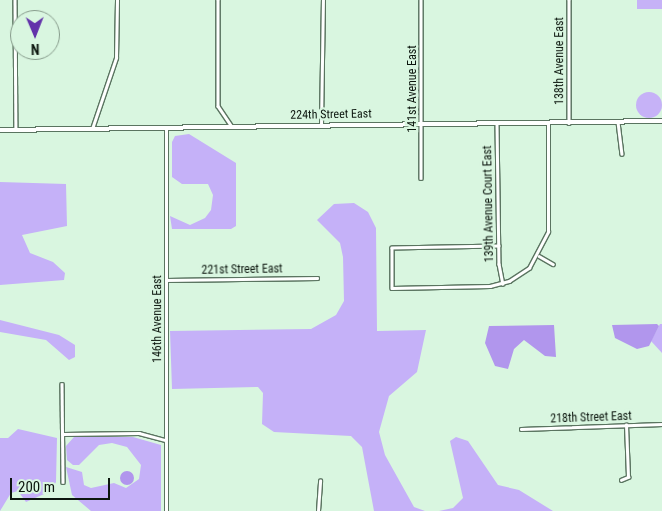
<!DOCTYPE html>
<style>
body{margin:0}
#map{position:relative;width:662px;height:511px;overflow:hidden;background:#d9f6e0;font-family:"Roboto Condensed",sans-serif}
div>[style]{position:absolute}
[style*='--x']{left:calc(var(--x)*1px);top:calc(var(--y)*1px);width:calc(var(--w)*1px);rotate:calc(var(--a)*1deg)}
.green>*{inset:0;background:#c6b2f7;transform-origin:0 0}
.round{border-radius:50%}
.forest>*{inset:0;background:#c5b1f8}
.water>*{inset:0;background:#b196ed}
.roads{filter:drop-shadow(1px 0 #5a7460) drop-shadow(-1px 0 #5a7460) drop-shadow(0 1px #5a7460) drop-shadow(0 -1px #5a7460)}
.street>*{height:2.5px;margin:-1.25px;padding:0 1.25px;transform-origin:1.25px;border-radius:1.25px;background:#fff}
.secondary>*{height:4px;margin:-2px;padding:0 2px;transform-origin:2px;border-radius:2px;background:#fff}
span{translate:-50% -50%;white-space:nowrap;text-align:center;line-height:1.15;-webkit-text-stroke:4.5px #d9f6e0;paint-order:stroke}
.street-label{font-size:12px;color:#0c160e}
.north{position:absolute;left:10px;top:10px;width:50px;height:50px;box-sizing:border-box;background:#d9f6e0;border:1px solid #879c8c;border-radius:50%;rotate:179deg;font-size:14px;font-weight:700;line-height:20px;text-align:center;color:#0c160e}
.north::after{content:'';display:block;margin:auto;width:18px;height:22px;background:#6333aa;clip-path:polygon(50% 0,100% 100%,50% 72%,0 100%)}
.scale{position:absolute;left:10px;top:478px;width:100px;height:22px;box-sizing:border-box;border:2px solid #0c160e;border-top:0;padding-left:6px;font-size:15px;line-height:18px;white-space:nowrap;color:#0c160e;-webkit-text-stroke:4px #d9f6e0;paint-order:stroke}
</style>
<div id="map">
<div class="green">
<div style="left:637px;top:0;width:25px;height:9px"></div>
<div class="round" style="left:636px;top:92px;width:26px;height:26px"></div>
</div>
<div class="forest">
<div style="clip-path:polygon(189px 134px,236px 163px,236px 226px,231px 229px,172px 229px,170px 216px,190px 225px,205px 218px,211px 210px,213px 195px,208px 184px,182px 184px,172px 177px,172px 142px,175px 136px)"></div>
<div style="clip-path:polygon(0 182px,66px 184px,67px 226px,22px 235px,30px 253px,53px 262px,65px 273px,64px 280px,0 285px)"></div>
<div style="clip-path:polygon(354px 203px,368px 212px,376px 228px,377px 331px,426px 330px,417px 372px,389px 396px,379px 432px,385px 455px,414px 507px,425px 511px,374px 511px,362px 447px,351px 436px,274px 432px,262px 424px,263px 393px,258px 387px,172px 389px,170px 331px,311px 329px,336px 315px,344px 301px,343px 257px,340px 243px,317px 220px,334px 204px)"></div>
<div style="clip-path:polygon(0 320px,59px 335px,75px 345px,75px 357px,69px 360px,46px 340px,0 332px)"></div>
<div style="clip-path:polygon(660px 324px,662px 324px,662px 353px,651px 341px)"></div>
<div style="clip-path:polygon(18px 429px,57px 438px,56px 482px,51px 491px,26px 502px,18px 491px,11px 493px,0 511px,0 438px,8px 438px)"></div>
<div style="clip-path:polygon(74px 437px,133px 437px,161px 445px,161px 511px,91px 511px,72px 495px,66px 467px,82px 472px,84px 485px,91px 488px,114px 483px,126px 488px,139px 479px,141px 465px,127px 447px,112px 443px,99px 445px,79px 465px,73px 465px,67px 460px,66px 446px)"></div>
<div style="clip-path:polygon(456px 437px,468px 441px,498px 485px,519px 490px,553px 511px,439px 511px,453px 508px,463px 498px,450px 441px)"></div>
</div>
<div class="water">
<div style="clip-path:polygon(554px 325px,556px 357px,545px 356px,524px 340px,514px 349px,508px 369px,495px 366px,485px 343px,489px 326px)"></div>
<div style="clip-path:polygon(612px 325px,657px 324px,659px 326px,649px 346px,637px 349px,615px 338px)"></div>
<div class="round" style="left:120px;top:471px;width:14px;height:14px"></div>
</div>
<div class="roads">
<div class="street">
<div style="--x:15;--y:0;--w:129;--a:89.6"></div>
<div style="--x:218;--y:0;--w:106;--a:90"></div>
<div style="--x:218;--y:106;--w:25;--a:56"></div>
<div style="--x:421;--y:0;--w:178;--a:90"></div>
<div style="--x:569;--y:0;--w:123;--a:90"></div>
<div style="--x:618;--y:122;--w:32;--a:83"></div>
<div style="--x:497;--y:124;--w:140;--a:89.2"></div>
<div style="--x:499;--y:264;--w:20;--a:79"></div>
<div style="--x:321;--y:125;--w:125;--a:-89.1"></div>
<div style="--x:92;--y:129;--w:75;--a:-71.3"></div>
<div style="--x:116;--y:58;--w:58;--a:-89"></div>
<div style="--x:499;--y:246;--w:107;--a:178.9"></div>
<div style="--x:392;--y:248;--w:40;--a:90"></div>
<div style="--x:392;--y:288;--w:98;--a:-1.2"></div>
<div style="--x:490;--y:286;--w:20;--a:-15"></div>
<div style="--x:509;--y:281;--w:24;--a:-33"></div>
<div style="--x:529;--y:268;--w:41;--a:-62.2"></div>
<div style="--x:548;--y:232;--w:109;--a:-90"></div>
<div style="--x:539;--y:256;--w:16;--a:30"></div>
<div style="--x:167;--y:280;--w:150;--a:-0.8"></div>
<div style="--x:62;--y:384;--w:98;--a:89.4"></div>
<div style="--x:521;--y:429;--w:141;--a:-2"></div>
<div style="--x:63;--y:434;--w:76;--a:-0.8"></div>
<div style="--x:139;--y:433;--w:28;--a:15"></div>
<div style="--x:621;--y:480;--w:8;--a:-23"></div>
<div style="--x:628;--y:477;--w:52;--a:-92.2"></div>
<div style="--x:166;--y:511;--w:383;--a:-90"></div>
<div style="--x:318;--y:511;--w:30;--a:-86"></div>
</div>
<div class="secondary">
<div style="--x:0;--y:130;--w:662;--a:-0.78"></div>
</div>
</div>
<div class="street-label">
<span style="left:560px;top:61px;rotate:-90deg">138th Avenue East</span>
<span style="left:413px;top:89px;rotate:-90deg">141st Avenue East</span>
<span style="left:331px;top:115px;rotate:-1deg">224th Street East</span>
<span style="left:489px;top:204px;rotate:-91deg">139th Avenue Court East</span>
<span style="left:242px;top:270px;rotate:-1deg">221st Street East</span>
<span style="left:158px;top:319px;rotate:-90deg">146th Avenue East</span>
<span style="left:591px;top:418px;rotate:-2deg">218th Street East</span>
</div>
<div class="north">N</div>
<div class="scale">200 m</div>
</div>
